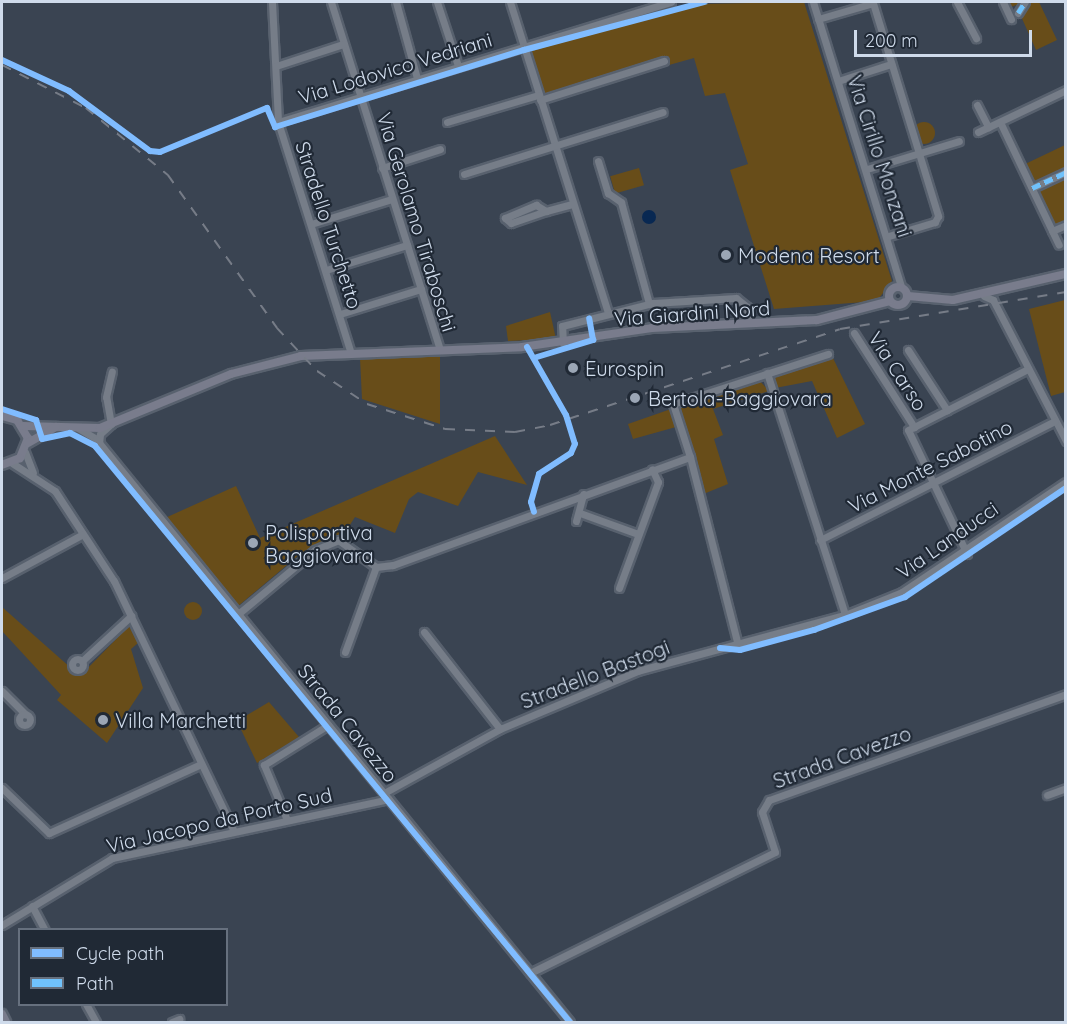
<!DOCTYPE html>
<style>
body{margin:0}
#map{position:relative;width:1067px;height:1024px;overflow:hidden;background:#3a4452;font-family:Quicksand,sans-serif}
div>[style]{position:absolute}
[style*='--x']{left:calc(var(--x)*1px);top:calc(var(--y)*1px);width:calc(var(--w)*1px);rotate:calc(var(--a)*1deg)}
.green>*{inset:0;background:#684d19;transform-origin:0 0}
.round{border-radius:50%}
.water>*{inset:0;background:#082852}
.roads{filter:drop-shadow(2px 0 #58616e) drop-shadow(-2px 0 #58616e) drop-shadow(0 2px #58616e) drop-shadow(0 -2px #58616e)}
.minor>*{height:7px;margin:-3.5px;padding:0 3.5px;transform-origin:3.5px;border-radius:3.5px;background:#767d88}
.minor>.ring{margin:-3.5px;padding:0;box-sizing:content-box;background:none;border:7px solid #767d88;border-radius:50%}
.major>*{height:8px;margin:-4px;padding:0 4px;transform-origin:4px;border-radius:4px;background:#797c8c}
.major>.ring{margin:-4px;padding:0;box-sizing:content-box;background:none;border:8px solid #797c8c;border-radius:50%}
.rail>*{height:1.5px;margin-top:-0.75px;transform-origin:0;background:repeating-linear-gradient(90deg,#767c87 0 10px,transparent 0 20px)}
.quiet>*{height:4.5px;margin-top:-2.25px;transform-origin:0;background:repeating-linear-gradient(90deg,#70c2fc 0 9px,transparent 0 13.5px)}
.cycleway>*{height:6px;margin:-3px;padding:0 3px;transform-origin:3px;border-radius:3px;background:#80bcff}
.dots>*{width:16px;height:16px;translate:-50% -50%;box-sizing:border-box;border:3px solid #202935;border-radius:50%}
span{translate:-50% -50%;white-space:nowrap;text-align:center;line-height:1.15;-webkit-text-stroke:4.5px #202935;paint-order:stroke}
.street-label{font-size:20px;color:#cfdbeb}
.poi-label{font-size:20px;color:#cfdbeb}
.left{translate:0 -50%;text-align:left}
.frame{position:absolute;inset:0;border:3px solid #cfdbeb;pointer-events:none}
.legend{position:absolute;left:18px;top:928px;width:210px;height:78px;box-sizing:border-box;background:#202935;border:2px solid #66707e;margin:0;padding:8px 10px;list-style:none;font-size:18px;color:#cfdbeb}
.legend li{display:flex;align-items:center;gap:12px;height:30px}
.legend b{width:30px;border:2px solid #66707e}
.scale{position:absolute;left:854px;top:30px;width:178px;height:27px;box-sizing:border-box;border:3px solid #cfdbeb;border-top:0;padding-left:8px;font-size:18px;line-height:21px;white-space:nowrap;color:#cfdbeb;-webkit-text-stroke:4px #202935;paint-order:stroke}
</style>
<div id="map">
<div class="green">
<div style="clip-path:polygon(804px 2px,892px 281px,877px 301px,774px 309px,730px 170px,748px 164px,725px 93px,705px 96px,694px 58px,669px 65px,668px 60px,539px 100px,525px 51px,701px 4px)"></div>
<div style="clip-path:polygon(1006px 2px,1039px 2px,1057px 40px,1036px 50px,1016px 5px,1009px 8px)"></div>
<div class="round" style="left:913px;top:122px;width:22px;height:22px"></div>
<div style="clip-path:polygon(1065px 145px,1065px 222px,1051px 229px,1021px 166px)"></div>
<div style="left:639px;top:168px;width:18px;height:30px;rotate:74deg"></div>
<div style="clip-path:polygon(1065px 300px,1065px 392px,1051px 396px,1029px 309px)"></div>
<div style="clip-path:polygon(550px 312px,556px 339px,508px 341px,506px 326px)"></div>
<div style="clip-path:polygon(440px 356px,440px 424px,362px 399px,360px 358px)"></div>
<div style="clip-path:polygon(832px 356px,865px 424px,837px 438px,812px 381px,775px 388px,772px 379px)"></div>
<div style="clip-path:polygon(759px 380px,769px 391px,713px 409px,723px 435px,714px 439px,728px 484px,701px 495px,678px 409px)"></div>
<div style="clip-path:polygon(671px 409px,676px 427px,633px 439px,628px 424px)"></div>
<div style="clip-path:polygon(495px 436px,527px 485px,478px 472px,458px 506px,418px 492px,409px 499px,395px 533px,355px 517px,346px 531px,299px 555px,237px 607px,165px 518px,236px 486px,260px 538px)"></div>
<div class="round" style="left:184px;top:602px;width:18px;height:18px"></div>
<div style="clip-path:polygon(2px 607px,80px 676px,129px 626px,138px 643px,131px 649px,143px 688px,107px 743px,57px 700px,61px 695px,2px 631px)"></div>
<div style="clip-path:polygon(269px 702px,299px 737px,257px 763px,237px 721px)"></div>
</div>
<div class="water">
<div class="round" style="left:642px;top:210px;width:14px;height:14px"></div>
</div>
<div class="roads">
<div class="minor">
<div style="--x:272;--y:2;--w:120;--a:87.1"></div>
<div style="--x:278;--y:122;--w:240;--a:72.5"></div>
<div style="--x:331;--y:2;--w:364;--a:72.6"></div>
<div style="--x:396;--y:2;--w:79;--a:74.6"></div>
<div style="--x:437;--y:2;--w:67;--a:71.8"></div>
<div style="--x:510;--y:2;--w:326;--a:72.5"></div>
<div style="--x:813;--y:2;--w:298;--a:72.8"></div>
<div style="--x:957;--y:2;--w:41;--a:62.2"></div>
<div style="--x:1003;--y:2;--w:19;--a:65"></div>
<div style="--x:1018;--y:13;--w:13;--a:-58"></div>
<div style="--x:818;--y:19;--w:57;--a:-16.2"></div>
<div style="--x:873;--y:3;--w:223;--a:73"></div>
<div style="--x:938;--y:216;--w:7;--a:117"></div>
<div style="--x:935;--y:222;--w:48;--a:163.1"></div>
<div style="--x:276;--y:66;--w:71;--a:-18.2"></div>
<div style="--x:838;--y:81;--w:56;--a:-17.8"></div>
<div style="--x:540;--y:100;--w:130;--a:-17.5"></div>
<div style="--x:977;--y:105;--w:25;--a:63"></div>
<div style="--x:278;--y:122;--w:411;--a:-17"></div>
<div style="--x:447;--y:122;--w:95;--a:-16.5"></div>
<div style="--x:1000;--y:122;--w:136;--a:64.4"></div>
<div style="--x:978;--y:132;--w:98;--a:-25.5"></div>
<div style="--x:598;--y:161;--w:34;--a:73"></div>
<div style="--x:608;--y:193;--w:16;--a:35"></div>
<div style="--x:621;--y:202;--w:106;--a:74.6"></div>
<div style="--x:382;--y:168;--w:61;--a:-18.1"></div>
<div style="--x:867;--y:169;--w:96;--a:-16.9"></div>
<div style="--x:464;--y:174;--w:208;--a:-17.3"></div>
<div style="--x:1032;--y:188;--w:38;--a:-25"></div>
<div style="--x:546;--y:211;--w:37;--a:161"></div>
<div style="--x:511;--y:223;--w:8;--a:-140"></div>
<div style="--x:505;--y:218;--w:34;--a:-23"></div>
<div style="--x:536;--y:205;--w:12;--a:31"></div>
<div style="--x:546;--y:211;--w:28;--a:-15"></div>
<div style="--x:311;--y:224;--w:85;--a:-17.2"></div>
<div style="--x:1052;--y:231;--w:15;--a:-23"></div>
<div style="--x:326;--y:270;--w:85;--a:-17.2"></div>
<div style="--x:984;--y:296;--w:10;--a:24"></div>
<div style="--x:993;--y:300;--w:159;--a:62.6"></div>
<div style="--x:340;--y:314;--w:85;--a:-17.2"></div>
<div style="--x:854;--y:333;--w:112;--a:57.4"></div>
<div style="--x:563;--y:343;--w:17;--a:-93"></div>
<div style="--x:562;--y:326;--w:94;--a:-14.2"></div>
<div style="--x:653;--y:303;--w:83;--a:-3.4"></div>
<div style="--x:736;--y:298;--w:14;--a:39"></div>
<div style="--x:747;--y:307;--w:16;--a:83"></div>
<div style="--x:908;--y:350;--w:72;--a:57"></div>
<div style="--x:767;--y:373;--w:254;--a:72.1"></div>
<div style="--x:78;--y:428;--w:21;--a:31"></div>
<div style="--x:96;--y:439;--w:751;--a:50.89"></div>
<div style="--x:99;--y:444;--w:10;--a:-84"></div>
<div style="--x:100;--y:434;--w:15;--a:-42"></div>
<div style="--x:111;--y:424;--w:27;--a:-100"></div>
<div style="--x:106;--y:397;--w:26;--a:-77"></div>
<div style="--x:25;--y:452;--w:22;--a:69"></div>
<div style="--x:690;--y:457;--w:56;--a:-107.8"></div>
<div style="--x:673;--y:404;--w:163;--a:-17.9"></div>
<div style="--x:12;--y:463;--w:51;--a:33.1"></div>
<div style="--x:55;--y:491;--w:108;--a:56.8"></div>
<div style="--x:114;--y:581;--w:277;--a:64.4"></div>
<div style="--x:580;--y:513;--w:62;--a:19.9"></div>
<div style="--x:576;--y:521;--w:28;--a:-75"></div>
<div style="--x:820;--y:540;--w:263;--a:-26.9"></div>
<div style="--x:967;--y:554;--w:137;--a:-115.4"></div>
<div style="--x:908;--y:430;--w:132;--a:-27"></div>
<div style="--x:2;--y:578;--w:92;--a:-28.5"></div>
<div style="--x:619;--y:588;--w:113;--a:-69.8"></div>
<div style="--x:658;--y:482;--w:14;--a:-115"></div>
<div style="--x:238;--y:614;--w:100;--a:-39.7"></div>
<div style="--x:315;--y:550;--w:25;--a:-23"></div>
<div style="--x:338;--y:540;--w:47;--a:35.4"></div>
<div style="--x:376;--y:567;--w:17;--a:-7"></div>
<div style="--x:393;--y:565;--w:316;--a:-20"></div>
<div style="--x:690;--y:457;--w:194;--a:75.7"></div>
<div style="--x:424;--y:632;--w:123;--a:51.9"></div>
<div style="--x:345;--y:652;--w:90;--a:-70"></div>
<div class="ring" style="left:72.5px;top:659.5px;width:4px;height:4px"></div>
<div style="--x:82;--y:661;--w:67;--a:-42.6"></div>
<div style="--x:2;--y:691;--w:33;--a:45"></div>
<div class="ring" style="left:19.5px;top:714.5px;width:4px;height:4px"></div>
<div style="--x:2;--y:788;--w:65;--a:43.8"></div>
<div style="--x:49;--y:833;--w:167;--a:-24.4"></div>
<div style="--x:384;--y:793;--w:132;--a:-28.9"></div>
<div style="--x:500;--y:729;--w:149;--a:-22.9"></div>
<div style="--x:637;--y:671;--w:215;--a:-15.1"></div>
<div style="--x:845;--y:615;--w:61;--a:-22"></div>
<div style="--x:902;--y:592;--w:197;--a:-33.9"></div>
<div style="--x:1047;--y:795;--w:20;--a:-20"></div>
<div style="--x:287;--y:820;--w:60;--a:-112.7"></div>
<div style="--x:264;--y:765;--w:75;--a:-32"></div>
<div style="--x:32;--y:906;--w:27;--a:62"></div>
<div style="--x:2;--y:925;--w:129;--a:-31.3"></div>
<div style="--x:112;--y:858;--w:283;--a:-12"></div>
<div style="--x:530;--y:973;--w:273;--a:-26.3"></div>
<div style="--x:775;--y:852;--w:42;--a:-108"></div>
<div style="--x:762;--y:812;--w:14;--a:-60"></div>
<div style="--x:769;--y:800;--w:315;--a:-19.6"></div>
<div style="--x:86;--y:1004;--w:21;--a:61"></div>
<div style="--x:172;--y:1022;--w:8;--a:-23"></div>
</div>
<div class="major">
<div class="ring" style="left:889px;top:287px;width:10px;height:10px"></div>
<div style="--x:908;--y:296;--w:45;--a:5.1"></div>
<div style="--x:953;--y:300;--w:116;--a:-13"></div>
<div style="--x:2;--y:416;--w:16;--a:15"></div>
<div style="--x:17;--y:420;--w:21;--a:59"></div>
<div style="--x:28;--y:438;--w:22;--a:112"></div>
<div style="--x:20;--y:458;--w:19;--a:159"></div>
<div style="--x:23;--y:426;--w:77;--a:1.5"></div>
<div style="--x:100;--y:428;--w:142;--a:-22.4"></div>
<div style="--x:231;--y:374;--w:72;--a:-14.4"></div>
<div style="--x:301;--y:356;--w:221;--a:-2.3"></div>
<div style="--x:522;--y:347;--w:131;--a:-8.3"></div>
<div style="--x:652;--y:328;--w:165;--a:-2.8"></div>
<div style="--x:817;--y:320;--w:75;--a:-14.6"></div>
<div style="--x:28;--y:443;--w:32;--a:-30"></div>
<div style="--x:2;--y:1014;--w:9;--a:63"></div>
</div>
</div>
<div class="rail">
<div style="--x:2;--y:65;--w:94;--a:27.1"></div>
<div style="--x:86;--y:108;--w:106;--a:39.3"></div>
<div style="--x:168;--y:175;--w:188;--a:54.5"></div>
<div style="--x:277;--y:328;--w:59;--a:47.1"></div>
<div style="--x:317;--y:371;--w:60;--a:33.4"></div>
<div style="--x:367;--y:404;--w:82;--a:17.8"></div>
<div style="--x:445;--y:429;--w:70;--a:2.5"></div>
<div style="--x:515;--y:432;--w:36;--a:-11"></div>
<div style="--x:550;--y:425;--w:305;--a:-18.3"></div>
<div style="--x:840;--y:329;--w:229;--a:-9.3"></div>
</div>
<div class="quiet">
<div style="--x:1018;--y:13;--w:13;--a:-58"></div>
<div style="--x:1032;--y:188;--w:38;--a:-25"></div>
</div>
<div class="cycleway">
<div style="--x:2;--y:60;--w:74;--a:24.8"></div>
<div style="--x:69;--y:91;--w:101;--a:36.5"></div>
<div style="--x:150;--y:151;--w:10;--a:6"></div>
<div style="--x:160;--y:152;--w:116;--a:-22.4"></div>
<div style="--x:267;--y:108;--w:21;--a:67"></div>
<div style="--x:275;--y:127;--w:261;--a:-17.2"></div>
<div style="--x:524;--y:50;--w:187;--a:-14.9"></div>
<div style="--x:527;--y:347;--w:78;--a:60.2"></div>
<div style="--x:566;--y:415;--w:30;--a:73"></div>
<div style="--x:575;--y:444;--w:10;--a:114"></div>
<div style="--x:571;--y:453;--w:38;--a:147"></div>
<div style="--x:539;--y:474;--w:29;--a:106"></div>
<div style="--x:531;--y:502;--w:10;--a:73"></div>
<div style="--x:537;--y:357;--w:59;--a:-16.9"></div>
<div style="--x:593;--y:340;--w:22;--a:-100"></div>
<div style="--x:2;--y:409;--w:36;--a:18"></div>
<div style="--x:36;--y:420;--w:20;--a:72"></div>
<div style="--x:42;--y:439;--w:29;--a:-12"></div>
<div style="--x:70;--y:433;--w:28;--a:27"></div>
<div style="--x:95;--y:446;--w:747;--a:50.49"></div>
<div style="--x:720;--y:648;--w:20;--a:6"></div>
<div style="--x:740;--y:650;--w:77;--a:-15.1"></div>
<div style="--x:814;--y:630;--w:97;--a:-19.9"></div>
<div style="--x:905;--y:597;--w:194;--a:-34.1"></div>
</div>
<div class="dots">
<div style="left:726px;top:255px;background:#9ba6b5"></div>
<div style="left:573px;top:368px;background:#9ba6b5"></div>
<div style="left:635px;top:398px;background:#9ba6b5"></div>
<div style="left:253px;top:543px;background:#9ba6b5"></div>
<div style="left:103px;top:720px;background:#9ba6b5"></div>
</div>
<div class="street-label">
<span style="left:395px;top:68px;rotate:-17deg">Via Lodovico Vedriani</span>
<span style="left:880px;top:156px;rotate:72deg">Via Cirillo Monzani</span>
<span style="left:417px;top:222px;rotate:73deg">Via Gerolamo Tiraboschi</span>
<span style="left:329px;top:225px;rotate:72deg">Stradello Turchetto</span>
<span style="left:692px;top:313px;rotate:-4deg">Via Giardini Nord</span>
<span style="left:898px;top:371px;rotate:57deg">Via Carso</span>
<span style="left:930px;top:466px;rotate:-27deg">Via Monte Sabotino</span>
<span style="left:947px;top:540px;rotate:-35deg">Via Landucci</span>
<span style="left:595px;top:674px;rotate:-21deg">Stradello Bastogi</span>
<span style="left:348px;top:723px;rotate:51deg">Strada Cavezzo</span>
<span style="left:842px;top:757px;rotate:-20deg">Strada Cavezzo</span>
<span style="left:219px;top:820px;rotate:-13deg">Via Jacopo da Porto Sud</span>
</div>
<div class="poi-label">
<span class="left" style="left:738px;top:255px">Modena Resort</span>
<span class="left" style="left:585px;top:368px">Eurospin</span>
<span class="left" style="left:648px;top:398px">Bertola-Baggiovara</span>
<span class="left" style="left:265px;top:544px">Polisportiva<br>Baggiovara</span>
<span class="left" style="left:115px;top:720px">Villa Marchetti</span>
</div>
<div class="frame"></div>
<ul class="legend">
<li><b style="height:8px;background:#80bcff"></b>Cycle path</li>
<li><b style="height:8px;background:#70c2fc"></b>Path</li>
</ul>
<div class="scale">200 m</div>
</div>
